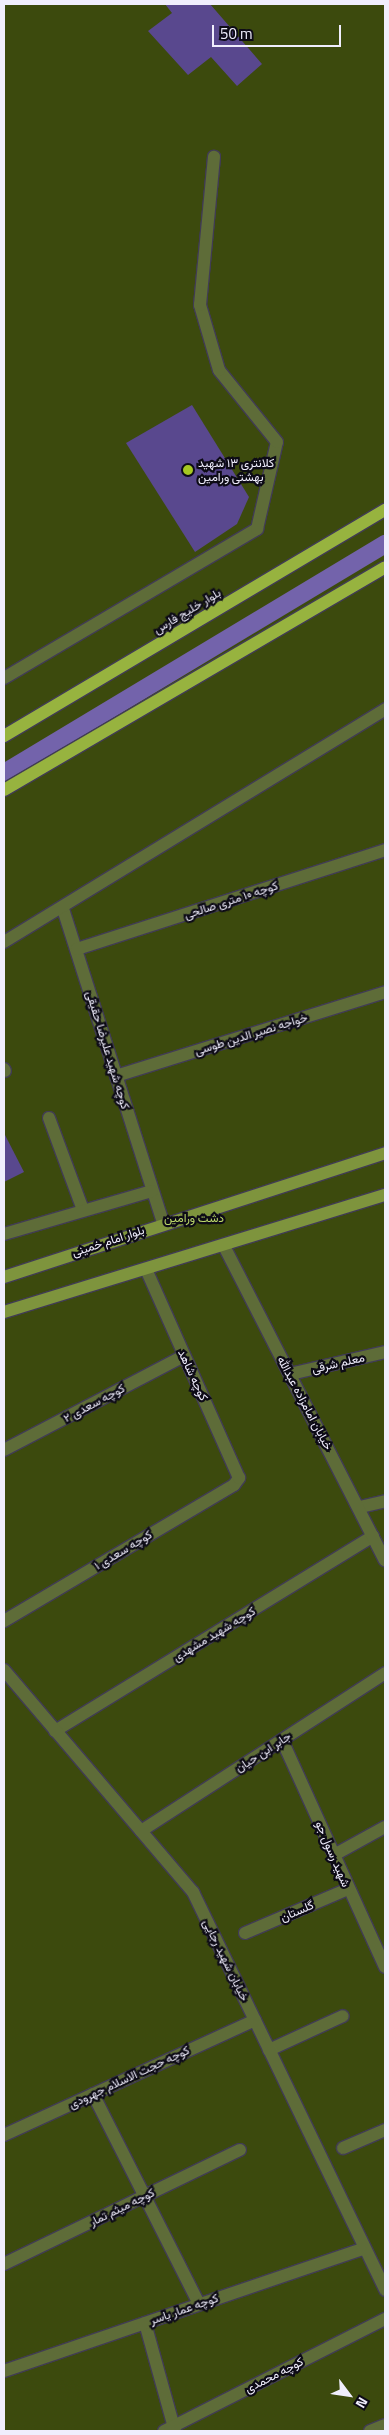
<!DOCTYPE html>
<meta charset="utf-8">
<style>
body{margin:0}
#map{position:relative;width:389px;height:2435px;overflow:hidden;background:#251f39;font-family:"Titillium Web",Vazirmatn,sans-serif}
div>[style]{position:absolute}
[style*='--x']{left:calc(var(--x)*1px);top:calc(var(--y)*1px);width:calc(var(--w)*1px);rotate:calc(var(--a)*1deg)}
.green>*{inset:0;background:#3c4a0d;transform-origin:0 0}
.canal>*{height:18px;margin:-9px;padding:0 9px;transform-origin:9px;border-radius:9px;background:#7363ab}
.building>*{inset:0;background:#59488e}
.roads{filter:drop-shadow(1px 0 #413c54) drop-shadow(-1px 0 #413c54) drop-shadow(0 1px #413c54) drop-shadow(0 -1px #413c54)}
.minor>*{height:12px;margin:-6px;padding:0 6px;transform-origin:6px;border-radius:6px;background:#5e6c38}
.tertiary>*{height:12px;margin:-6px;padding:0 6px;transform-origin:6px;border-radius:6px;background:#5e6c38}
.secondary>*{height:12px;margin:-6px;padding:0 6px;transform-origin:6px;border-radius:6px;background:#7e943d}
.primary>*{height:12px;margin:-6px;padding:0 6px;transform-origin:6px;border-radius:6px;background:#97b33f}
.dots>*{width:14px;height:14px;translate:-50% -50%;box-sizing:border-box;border:2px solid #0d0b16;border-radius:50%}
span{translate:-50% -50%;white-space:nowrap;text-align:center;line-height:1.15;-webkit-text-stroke:4.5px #0d0b16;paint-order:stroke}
.poi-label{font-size:12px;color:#f0eefd}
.left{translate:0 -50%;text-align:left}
.street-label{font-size:12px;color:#f0eefd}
.park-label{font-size:12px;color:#bcd96a}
.frame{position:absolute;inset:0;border:5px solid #f0eefd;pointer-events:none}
.north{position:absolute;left:324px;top:2370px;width:50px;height:50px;-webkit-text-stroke:4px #0d0b16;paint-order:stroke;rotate:121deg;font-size:14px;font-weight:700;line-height:20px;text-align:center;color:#f0eefd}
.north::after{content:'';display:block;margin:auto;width:18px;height:22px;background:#f0eefd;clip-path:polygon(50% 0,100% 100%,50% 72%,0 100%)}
.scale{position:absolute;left:212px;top:25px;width:129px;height:22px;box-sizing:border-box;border:2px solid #f0eefd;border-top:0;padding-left:6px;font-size:15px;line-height:18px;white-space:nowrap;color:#f0eefd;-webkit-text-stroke:4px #0d0b16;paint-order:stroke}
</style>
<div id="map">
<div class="green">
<div style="left:4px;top:4px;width:381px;height:2427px"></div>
</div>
<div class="canal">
<div style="--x:4;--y:773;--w:445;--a:-31"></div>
</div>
<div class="building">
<div style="clip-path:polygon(165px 4px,210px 4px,262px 64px,237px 86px,211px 57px,188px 75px,148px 31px,172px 13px)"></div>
<div style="clip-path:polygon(192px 405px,249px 497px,237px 524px,195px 552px,126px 443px)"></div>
<div style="clip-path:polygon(4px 1133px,24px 1172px,4px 1182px)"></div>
</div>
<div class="roads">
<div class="minor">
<div style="--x:4;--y:678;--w:294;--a:-30.5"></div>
<div style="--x:257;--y:529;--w:89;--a:-77.1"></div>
<div style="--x:277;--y:442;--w:92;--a:-128.9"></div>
<div style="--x:219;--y:370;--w:68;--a:-106.3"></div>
<div style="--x:200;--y:305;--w:149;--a:-84.6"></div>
<div style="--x:63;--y:909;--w:330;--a:72.3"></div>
<div style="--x:4;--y:942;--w:447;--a:-31.4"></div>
<div style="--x:77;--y:949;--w:324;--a:-17.8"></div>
<div style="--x:4;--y:1069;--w:2;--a:63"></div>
<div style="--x:116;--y:1076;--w:282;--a:-17.3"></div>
<div style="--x:49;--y:1118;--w:98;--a:69.7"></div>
<div style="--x:4;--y:1234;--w:154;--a:-16.2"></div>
<div style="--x:290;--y:1374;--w:98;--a:-13"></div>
<div style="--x:4;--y:1450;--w:203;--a:-27.6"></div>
<div style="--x:360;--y:1507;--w:26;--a:-13"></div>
<div style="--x:4;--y:1621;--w:267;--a:-30.6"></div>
<div style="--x:234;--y:1485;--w:9;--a:-54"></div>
<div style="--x:239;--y:1478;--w:227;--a:-114"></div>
<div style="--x:55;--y:1731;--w:373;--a:-31.5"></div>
<div style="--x:282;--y:1740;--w:249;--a:65.6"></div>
<div style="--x:141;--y:1831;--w:291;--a:-32.9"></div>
<div style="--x:334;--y:1855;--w:58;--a:-28.8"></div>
<div style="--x:245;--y:1933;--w:112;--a:-23.1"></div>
<div style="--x:269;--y:2050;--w:81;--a:-24.7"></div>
<div style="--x:93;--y:2094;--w:235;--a:63.2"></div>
<div style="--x:4;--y:2135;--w:276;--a:-24.6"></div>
<div style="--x:343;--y:2148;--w:46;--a:-23.2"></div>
<div style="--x:4;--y:2264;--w:262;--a:-25.8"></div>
<div style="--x:145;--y:2323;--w:112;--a:74.5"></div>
<div style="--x:4;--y:2371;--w:381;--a:-18.8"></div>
<div style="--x:164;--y:2431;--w:248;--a:-26.9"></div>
<div style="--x:370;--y:2431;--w:16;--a:-22"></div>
</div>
<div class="tertiary">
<div style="--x:224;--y:1246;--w:353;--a:62.9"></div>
<div style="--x:4;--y:1670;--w:292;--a:49.6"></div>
<div style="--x:193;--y:1892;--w:442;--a:64.2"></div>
</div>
<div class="secondary">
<div style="--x:4;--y:1277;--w:401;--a:-18"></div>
<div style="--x:4;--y:1312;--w:399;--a:-17.1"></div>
</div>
<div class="primary">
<div style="--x:4;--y:736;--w:443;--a:-30.7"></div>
<div style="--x:4;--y:790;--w:441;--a:-30.3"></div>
</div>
</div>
<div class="dots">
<div style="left:188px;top:470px;background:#a6c822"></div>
</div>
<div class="poi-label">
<span class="left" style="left:198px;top:470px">کلانتری ۱۳ شهید<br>بهشتی ورامین</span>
</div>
<div class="street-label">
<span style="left:187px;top:611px;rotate:-31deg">بلوار خلیج فارس</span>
<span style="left:231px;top:900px;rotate:-18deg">کوچه ۱۰ متری صالحی</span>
<span style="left:251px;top:1034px;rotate:-17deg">خواجه نصیر الدین طوسی</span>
<span style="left:108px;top:1050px;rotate:73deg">کوچه شهید علیرضا حقیقی</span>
<span style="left:108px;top:1241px;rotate:-18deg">بلوار امام خمینی</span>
<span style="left:338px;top:1363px;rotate:-13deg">معلم شرقی</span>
<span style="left:193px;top:1375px;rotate:65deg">کوچه شاهد</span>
<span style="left:94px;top:1403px;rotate:-28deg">کوچه سعدی ۲</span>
<span style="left:305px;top:1403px;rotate:62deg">خیابان امامزاده عبدالله</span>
<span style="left:123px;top:1550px;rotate:-31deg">کوچه سعدی ۱</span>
<span style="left:214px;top:1634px;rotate:-31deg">کوچه شهید مشهدی</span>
<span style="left:263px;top:1752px;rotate:-33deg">جابر ابن حیان</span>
<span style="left:333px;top:1854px;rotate:67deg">شهید رسول جو</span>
<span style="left:297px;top:1911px;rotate:-23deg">گلستان</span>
<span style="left:226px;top:1960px;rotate:64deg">خیابان شهید رجایی</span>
<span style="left:129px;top:2077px;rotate:-25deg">کوچه حجت الاسلام جهرودی</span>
<span style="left:122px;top:2207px;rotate:-26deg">کوچه میثم تمار</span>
<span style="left:184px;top:2309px;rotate:-19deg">کوچه عمار یاسر</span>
<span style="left:274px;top:2375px;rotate:-27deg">کوچه محمدی</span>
</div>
<div class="park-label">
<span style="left:194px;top:1218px">دشت ورامین</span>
</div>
<div class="frame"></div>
<div class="north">N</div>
<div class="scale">50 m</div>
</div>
